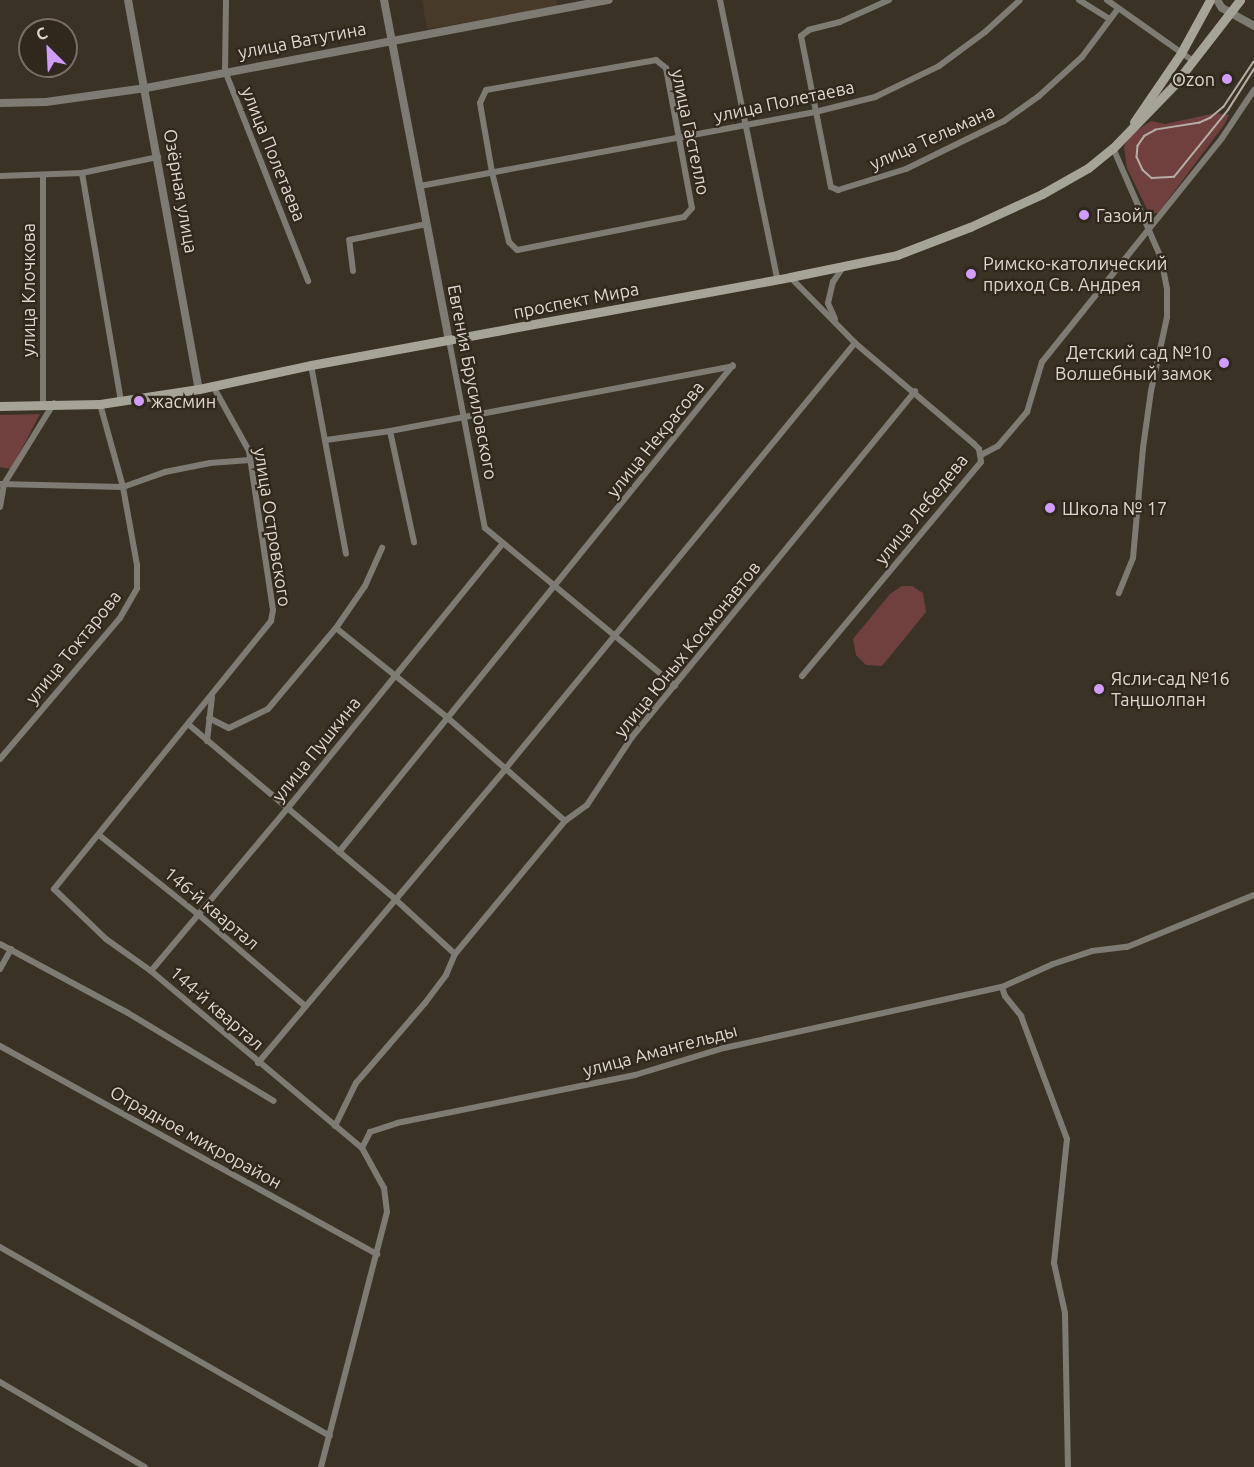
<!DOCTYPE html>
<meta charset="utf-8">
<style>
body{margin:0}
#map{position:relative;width:1254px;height:1467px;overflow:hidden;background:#3b3226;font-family:Ubuntu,sans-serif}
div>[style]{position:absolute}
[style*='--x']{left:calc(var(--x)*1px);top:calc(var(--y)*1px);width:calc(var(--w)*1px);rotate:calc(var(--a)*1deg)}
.built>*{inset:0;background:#483a29}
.green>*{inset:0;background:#70403f}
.minor>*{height:6px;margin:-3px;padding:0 3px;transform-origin:3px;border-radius:3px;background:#7d7b74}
.tertiary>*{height:8px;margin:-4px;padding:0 4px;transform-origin:4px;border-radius:4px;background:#7d7b74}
.secondary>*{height:9px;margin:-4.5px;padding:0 4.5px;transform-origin:4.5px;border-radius:4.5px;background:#a6a398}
.tram>*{height:1.5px;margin:-0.75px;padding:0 0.75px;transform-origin:0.75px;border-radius:0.75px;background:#b5aea5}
.dots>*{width:16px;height:16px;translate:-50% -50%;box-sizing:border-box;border:3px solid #31281d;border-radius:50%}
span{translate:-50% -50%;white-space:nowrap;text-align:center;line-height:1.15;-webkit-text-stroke:4.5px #31281d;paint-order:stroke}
.street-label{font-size:18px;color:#dfd8d1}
.poi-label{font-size:18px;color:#dfd8d1}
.right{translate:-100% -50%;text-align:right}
.left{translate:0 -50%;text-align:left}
.north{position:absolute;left:18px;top:18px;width:60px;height:60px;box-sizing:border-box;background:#31281d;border:2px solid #776e65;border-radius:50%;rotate:336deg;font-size:16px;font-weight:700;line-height:24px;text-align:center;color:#dfd8d1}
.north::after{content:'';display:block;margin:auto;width:21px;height:27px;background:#d09dff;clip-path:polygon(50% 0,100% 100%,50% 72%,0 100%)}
</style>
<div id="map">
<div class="built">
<div style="clip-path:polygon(422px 0,556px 0,558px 7px,427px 29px)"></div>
</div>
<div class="green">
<div style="clip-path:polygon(1216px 113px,1229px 115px,1224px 125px,1158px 213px,1149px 213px,1127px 168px,1124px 147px,1130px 135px,1151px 121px,1165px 124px)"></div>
<div style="clip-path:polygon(40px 414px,11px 469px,0 467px,0 415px)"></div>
<div style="clip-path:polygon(902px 586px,912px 586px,923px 593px,926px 612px,882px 666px,866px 665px,856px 655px,853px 639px,890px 594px)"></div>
</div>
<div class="minor">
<div style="--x:226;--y:0;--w:71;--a:90.8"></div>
<div style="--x:225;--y:71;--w:226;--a:68.4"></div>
<div style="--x:720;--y:0;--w:284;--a:78.4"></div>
<div style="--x:889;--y:0;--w:54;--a:155.8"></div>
<div style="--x:840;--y:22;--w:32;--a:166"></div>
<div style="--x:809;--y:30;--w:10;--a:143"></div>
<div style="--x:801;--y:36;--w:154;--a:78.8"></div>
<div style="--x:831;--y:187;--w:8;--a:23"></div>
<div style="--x:838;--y:190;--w:71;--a:-17.2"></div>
<div style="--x:906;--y:169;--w:109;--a:-26.1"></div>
<div style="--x:1004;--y:121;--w:43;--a:-35.5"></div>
<div style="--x:1039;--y:96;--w:58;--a:-42.2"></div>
<div style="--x:1082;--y:57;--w:59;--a:-53.3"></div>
<div style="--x:1079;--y:0;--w:36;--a:32"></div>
<div style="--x:1107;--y:0;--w:105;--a:35.3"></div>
<div style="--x:656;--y:60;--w:13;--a:39"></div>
<div style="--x:666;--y:68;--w:142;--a:79.5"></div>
<div style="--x:692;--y:208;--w:12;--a:132"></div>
<div style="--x:684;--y:217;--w:170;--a:168.8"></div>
<div style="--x:517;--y:250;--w:11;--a:-135"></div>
<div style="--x:509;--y:242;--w:72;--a:-103.7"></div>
<div style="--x:492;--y:172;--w:70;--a:-99.9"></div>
<div style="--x:480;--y:103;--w:14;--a:-65"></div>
<div style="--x:486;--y:90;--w:173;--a:-10"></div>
<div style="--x:1113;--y:148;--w:120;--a:66.4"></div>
<div style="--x:1161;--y:258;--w:32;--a:79"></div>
<div style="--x:1167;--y:289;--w:28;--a:90"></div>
<div style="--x:1167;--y:317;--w:76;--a:102.2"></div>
<div style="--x:1151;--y:391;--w:58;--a:98"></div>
<div style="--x:1143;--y:448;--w:110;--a:95.2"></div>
<div style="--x:1133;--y:558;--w:38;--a:112"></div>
<div style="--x:82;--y:173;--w:230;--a:80.3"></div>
<div style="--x:0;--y:176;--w:82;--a:-2.1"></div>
<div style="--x:82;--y:173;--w:78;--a:-11.9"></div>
<div style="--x:420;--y:186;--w:402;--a:-10.6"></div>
<div style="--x:815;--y:112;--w:62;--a:-14"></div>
<div style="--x:875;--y:97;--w:71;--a:-25.8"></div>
<div style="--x:939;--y:66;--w:57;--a:-36.5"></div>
<div style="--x:985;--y:32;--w:47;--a:-42.4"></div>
<div style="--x:353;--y:271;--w:31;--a:-97"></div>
<div style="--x:349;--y:240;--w:79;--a:-11.7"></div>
<div style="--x:790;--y:277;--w:93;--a:45.4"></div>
<div style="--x:855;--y:343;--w:156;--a:40.3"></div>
<div style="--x:974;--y:444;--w:7;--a:45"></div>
<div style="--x:979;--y:449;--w:13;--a:81"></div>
<div style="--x:981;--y:462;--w:279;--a:129.9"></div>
<div style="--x:835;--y:319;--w:17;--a:-114"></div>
<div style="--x:828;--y:303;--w:22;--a:-77"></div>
<div style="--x:833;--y:282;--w:18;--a:-56"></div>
<div style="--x:449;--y:340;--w:191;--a:79.2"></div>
<div style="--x:485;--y:528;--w:247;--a:39.7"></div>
<div style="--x:311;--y:365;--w:192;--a:79.5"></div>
<div style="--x:213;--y:386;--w:74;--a:61"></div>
<div style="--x:249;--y:451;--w:161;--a:81.4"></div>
<div style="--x:273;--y:610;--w:11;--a:100"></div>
<div style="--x:271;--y:621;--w:345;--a:129"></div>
<div style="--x:54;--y:889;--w:72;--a:43.9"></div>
<div style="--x:106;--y:939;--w:55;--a:35.4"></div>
<div style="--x:151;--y:971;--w:275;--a:40"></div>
<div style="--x:43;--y:405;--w:229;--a:-90"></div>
<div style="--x:390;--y:431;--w:114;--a:77.8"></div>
<div style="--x:326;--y:440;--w:65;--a:-8"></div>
<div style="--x:390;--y:431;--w:349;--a:-10.7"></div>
<div style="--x:981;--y:455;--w:19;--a:-28"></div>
<div style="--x:998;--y:446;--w:45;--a:-49.5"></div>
<div style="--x:1027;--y:412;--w:52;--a:-73.3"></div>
<div style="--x:1042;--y:362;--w:287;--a:-51.2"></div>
<div style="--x:1222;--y:138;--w:58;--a:-56.3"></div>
<div style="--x:0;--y:484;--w:123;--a:1.4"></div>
<div style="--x:123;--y:487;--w:45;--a:-19.7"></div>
<div style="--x:165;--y:472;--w:46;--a:-11.3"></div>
<div style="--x:210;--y:463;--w:40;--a:-4.3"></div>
<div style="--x:0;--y:507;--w:23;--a:-80"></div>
<div style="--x:4;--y:484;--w:95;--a:-58.3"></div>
<div style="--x:336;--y:628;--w:145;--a:38.8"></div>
<div style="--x:449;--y:719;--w:154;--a:41.3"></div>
<div style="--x:209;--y:718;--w:22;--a:27"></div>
<div style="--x:229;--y:728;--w:43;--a:-26"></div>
<div style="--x:268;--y:709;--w:106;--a:-50"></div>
<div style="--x:336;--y:628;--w:51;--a:-55.4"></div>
<div style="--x:365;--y:586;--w:42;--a:-65.9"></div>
<div style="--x:188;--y:724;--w:272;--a:40.2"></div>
<div style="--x:396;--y:900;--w:80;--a:42.5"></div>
<div style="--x:207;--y:741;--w:44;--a:-83.5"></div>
<div style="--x:0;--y:759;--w:185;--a:-49.6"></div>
<div style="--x:120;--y:618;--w:34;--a:-60"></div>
<div style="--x:137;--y:588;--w:23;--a:-90"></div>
<div style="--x:137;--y:565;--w:79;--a:-100.2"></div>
<div style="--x:123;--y:487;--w:86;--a:-105.5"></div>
<div style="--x:99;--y:835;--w:128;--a:38.7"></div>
<div style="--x:199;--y:915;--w:140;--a:40.6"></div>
<div style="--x:339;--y:852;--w:626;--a:-51.03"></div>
<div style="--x:0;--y:944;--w:145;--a:28.3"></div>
<div style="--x:128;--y:1013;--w:170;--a:31.1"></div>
<div style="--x:0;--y:969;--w:23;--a:-61"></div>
<div style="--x:151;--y:971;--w:212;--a:-50"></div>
<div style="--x:287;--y:809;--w:341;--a:-50.9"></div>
<div style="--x:1002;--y:987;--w:9;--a:72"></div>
<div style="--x:1005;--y:996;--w:26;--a:51"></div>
<div style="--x:1021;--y:1016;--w:131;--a:69.5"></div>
<div style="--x:1067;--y:1139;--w:125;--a:96"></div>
<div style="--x:1054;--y:1263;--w:51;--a:77.6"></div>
<div style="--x:1065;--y:1313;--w:154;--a:88.9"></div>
<div style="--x:0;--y:1046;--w:431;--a:28.9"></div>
<div style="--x:258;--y:1063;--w:385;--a:-49.9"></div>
<div style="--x:506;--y:768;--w:550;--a:-50.61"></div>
<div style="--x:335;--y:1126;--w:48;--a:-64"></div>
<div style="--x:356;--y:1083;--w:106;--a:-49.2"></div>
<div style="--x:425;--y:1003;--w:35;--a:-53"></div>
<div style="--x:446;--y:975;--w:23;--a:-67"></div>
<div style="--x:455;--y:954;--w:173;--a:-50.4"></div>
<div style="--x:565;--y:821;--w:27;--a:-36"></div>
<div style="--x:587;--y:805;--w:82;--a:-56.5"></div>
<div style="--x:632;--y:737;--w:447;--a:-50.7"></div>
<div style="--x:0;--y:1247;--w:380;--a:29.8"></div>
<div style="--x:0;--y:1382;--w:168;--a:30.4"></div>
<div style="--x:321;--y:1467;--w:263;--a:-75.5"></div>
<div style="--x:387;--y:1212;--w:24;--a:-97"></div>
<div style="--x:384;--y:1188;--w:46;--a:-118.8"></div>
<div style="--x:362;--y:1148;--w:18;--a:-63"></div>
<div style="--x:370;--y:1132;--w:28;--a:-18"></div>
<div style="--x:397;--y:1123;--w:243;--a:-11.4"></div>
<div style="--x:635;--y:1075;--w:93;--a:-16.9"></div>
<div style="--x:724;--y:1048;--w:285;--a:-12.4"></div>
<div style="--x:1002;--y:987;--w:56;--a:-24.3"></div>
<div style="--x:1053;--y:964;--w:41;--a:-18.4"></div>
<div style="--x:1092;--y:951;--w:35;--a:-7"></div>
<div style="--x:1127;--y:947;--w:137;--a:-22.3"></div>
</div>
<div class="tertiary">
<div style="--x:128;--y:0;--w:395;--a:79.7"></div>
<div style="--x:384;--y:0;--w:346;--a:79.2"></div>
<div style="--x:1217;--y:0;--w:9;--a:58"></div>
<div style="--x:1222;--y:8;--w:37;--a:29"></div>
<div style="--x:0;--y:103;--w:46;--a:-1.2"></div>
<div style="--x:46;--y:102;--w:101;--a:-8"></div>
<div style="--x:146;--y:88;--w:471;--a:-10.8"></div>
</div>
<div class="secondary">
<div style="--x:1134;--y:122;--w:83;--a:-55.7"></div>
<div style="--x:1181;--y:53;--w:60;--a:-61.3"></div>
<div style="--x:0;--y:406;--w:100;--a:-1.1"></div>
<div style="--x:100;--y:404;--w:100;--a:-8.6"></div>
<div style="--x:199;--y:389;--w:115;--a:-12.1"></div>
<div style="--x:311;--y:365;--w:487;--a:-10.4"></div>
<div style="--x:790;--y:277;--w:109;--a:-11.6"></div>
<div style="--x:897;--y:255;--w:78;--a:-21"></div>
<div style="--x:970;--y:227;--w:79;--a:-24.6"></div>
<div style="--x:1042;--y:194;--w:53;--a:-29.5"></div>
<div style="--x:1088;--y:168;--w:32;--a:-39"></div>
<div style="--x:1113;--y:148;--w:88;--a:-45.9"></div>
<div style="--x:1174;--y:85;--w:108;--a:-52.2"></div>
</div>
<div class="tram">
<div style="--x:1254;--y:62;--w:54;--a:123.7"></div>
<div style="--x:1224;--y:107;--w:17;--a:140"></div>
<div style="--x:1211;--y:118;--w:12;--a:156"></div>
<div style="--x:1200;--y:123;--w:45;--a:171"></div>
<div style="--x:1156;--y:130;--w:13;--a:151"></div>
<div style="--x:1145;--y:136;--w:12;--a:125"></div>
<div style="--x:1138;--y:146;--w:11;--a:95"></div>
<div style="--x:1137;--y:157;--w:14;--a:65"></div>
<div style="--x:1143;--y:170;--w:12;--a:42"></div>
<div style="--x:1152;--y:178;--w:22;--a:-3"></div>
<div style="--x:1174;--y:177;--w:86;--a:-51.1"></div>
<div style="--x:1228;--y:110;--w:49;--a:-57.6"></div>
</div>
<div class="dots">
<div style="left:1227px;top:79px;background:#d09dff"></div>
<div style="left:1084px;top:215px;background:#d09dff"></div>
<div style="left:971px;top:274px;background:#d09dff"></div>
<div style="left:1224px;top:363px;background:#d09dff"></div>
<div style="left:139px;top:401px;background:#d09dff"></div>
<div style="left:1050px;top:508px;background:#d09dff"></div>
<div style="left:1099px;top:689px;background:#d09dff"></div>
</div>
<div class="street-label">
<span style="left:302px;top:40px;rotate:-11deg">улица Ватутина</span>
<span style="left:784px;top:101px;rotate:-12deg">улица Полетаева</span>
<span style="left:691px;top:132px;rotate:78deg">улица Гастелло</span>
<span style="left:932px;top:137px;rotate:-24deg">улица Тельмана</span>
<span style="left:274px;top:154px;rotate:68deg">улица Полетаева</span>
<span style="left:181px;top:191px;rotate:80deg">Озёрная улица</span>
<span style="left:28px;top:290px;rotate:-90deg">улица Клочкова</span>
<span style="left:576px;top:300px;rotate:-11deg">проспект Мира</span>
<span style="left:473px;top:382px;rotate:79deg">Евгения Брусиловского</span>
<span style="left:655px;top:439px;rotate:-51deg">улица Некрасова</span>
<span style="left:921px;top:509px;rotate:-51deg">улица Лебедева</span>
<span style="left:273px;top:527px;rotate:81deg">улица Островского</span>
<span style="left:73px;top:647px;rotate:-51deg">улица Токтарова</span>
<span style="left:687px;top:649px;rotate:-51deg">улица Юных Космонавтов</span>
<span style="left:316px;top:749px;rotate:-51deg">улица Пушкина</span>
<span style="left:212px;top:908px;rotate:40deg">146-й квартал</span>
<span style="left:217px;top:1008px;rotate:41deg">144-й квартал</span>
<span style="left:660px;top:1050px;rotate:-15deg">улица Амангельды</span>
<span style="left:196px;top:1137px;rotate:29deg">Отрадное микрорайон</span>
</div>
<div class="poi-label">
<span class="right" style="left:1215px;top:79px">Ozon</span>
<span class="left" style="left:1096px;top:215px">Газойл</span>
<span class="left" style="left:983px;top:274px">Римско-католический<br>приход Св. Андрея</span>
<span class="right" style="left:1212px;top:363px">Детский сад №10<br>Волшебный замок</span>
<span class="left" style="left:151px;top:401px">жасмин</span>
<span class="left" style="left:1062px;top:508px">Школа № 17</span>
<span class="left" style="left:1111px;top:689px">Ясли-сад №16<br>Таңшолпан</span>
</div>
<div class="north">С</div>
</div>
